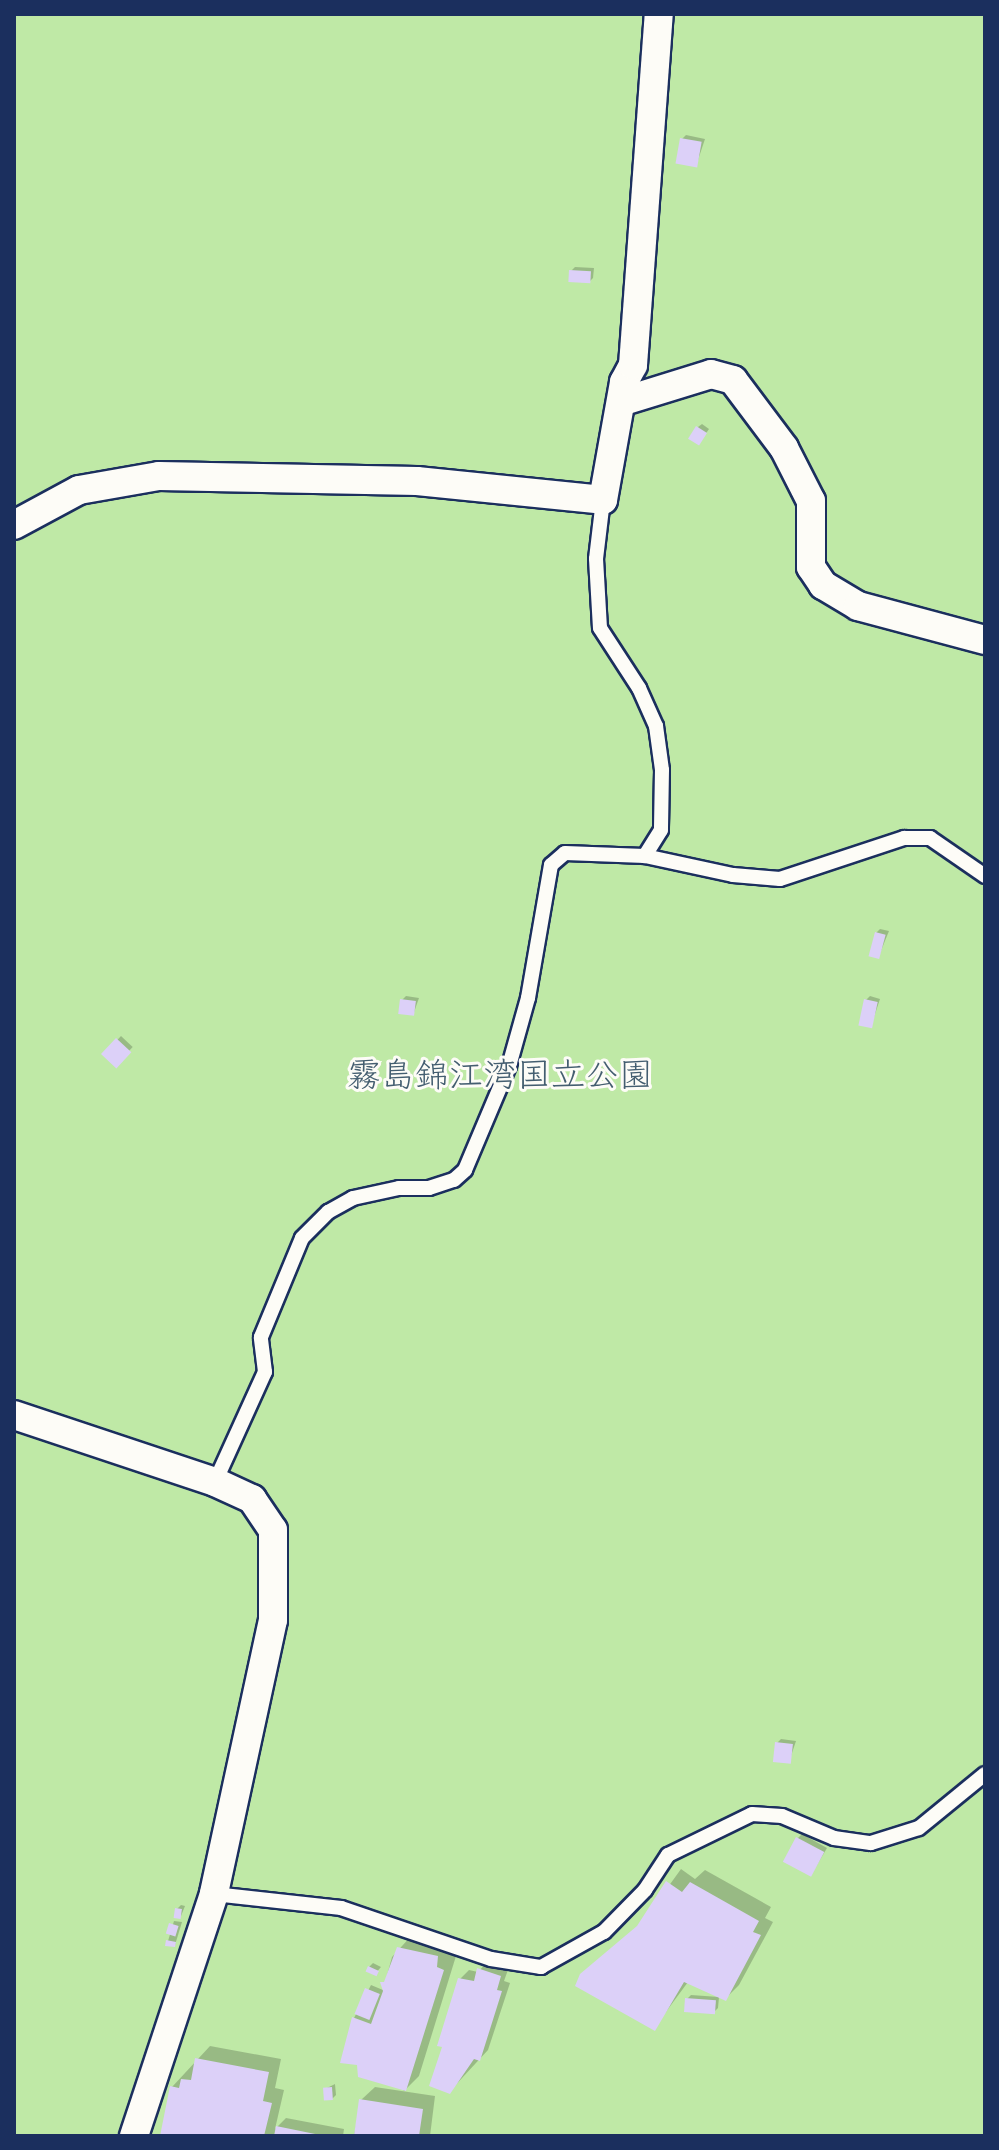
<!DOCTYPE html>
<meta charset="utf-8">
<style>
body{margin:0}
#map{position:relative;width:999px;height:2150px;overflow:hidden;background:#fdfcf7;font-family:Caveat,"Klee One",sans-serif}
div>[style]{position:absolute}
[style*='--x']{left:calc(var(--x)*1px);top:calc(var(--y)*1px);width:calc(var(--w)*1px);rotate:calc(var(--a)*1deg)}
.green>*{inset:0;background:#bfe9a6;transform-origin:0 0}
.shadow>*{inset:0;background:#0003;transform-origin:0 0}
.building>*{inset:0;background:#dcd0f8;transform-origin:0 0}
.roads{filter:drop-shadow(2px 0 #1b2f5e) drop-shadow(-2px 0 #1b2f5e) drop-shadow(0 2px #1b2f5e) drop-shadow(0 -2px #1b2f5e)}
.service>*{height:14px;margin:-7px;padding:0 7px;transform-origin:7px;border-radius:7px;background:#fdfcf7}
.minor>*{height:28px;margin:-14px;padding:0 14px;transform-origin:14px;border-radius:14px;background:#fdfcf7}
span{translate:-50% -50%;white-space:nowrap;text-align:center;line-height:1.15;-webkit-text-stroke:6px #fdfcf7;paint-order:stroke}
.park-label{font-size:34px;color:#445e70}
.frame{position:absolute;inset:0;border:16px solid #1b2f5e;pointer-events:none}
</style>
<div id="map">
<div class="green">
<div style="left:14px;top:14px;width:971px;height:2122px"></div>
</div>
<div class="shadow">
<div style="clip-path:polygon(686px 135px,705px 139px,696px 166px,682px 139px)"></div>
<div style="clip-path:polygon(575px 267px,594px 268px,593px 278px,589px 282px,571px 271px)"></div>
<div style="clip-path:polygon(702px 424px,709px 429px,702px 439px,698px 427px)"></div>
<div style="clip-path:polygon(880px 929px,889px 931px,878px 958px,876px 933px)"></div>
<div style="clip-path:polygon(406px 996px,419px 998px,413px 1015px,402px 1000px)"></div>
<div style="clip-path:polygon(870px 996px,880px 999px,871px 1026px,866px 1000px)"></div>
<div style="left:121px;top:1036px;width:16px;height:25px;rotate:43deg"></div>
<div style="clip-path:polygon(781px 1739px,796px 1741px,789px 1762px,777px 1743px)"></div>
<div style="clip-path:polygon(802px 1834px,827px 1848px,811px 1875px,798px 1838px)"></div>
<div style="clip-path:polygon(681px 1869px,695px 1879px,705px 1870px,771px 1907px,765px 1918px,773px 1922px,739px 1985px,725px 1999px,688px 1982px,654px 2028px,642px 1923px)"></div>
<div style="clip-path:polygon(181px 1905px,185px 1906px,181px 1916px,177px 1909px)"></div>
<div style="clip-path:polygon(174px 1921px,182px 1922px,175px 1945px,168px 1941px)"></div>
<div style="clip-path:polygon(412px 1935px,451px 1943px,449px 1954px,456px 1956px,419px 2076px,404px 2091px,354px 2018px,371px 1985px,383px 1990px,392px 1957px)"></div>
<div style="clip-path:polygon(488px 1961px,509px 1967px,504px 1981px,510px 1983px,488px 2050px,450px 2091px,444px 2046px,460px 1979px,469px 1970px,478px 1972px)"></div>
<div style="clip-path:polygon(373px 1963px,381px 1967px,375px 1974px,369px 1967px)"></div>
<div style="clip-path:polygon(691px 1995px,719px 1997px,718px 2008px,714px 2012px,687px 1999px)"></div>
<div style="clip-path:polygon(210px 2046px,281px 2059px,275px 2088px,284px 2090px,275px 2129px,286px 2118px,344px 2129px,343px 2136px,162px 2136px,172px 2087px)"></div>
<div style="clip-path:polygon(335px 2084px,336px 2095px,332px 2099px,325px 2089px)"></div>
<div style="clip-path:polygon(375px 2087px,435px 2096px,430px 2136px,354px 2136px,361px 2100px)"></div>
</div>
<div class="building">
<div style="left:680px;top:138px;width:22px;height:26px;rotate:10deg"></div>
<div style="left:569px;top:270px;width:22px;height:12px;rotate:3deg"></div>
<div style="left:696px;top:426px;width:13px;height:15px;rotate:32deg"></div>
<div style="left:875px;top:932px;width:11px;height:25px;rotate:15deg"></div>
<div style="left:400px;top:999px;width:16px;height:15px;rotate:7deg"></div>
<div style="left:864px;top:999px;width:14px;height:27px;rotate:12deg"></div>
<div style="left:116px;top:1038px;width:21px;height:22px;rotate:43deg"></div>
<div style="left:775px;top:1742px;width:18px;height:20px;rotate:6deg"></div>
<div style="left:796px;top:1837px;width:32px;height:28px;rotate:28deg"></div>
<div style="clip-path:polygon(666px 1881px,682px 1892px,690px 1882px,759px 1921px,753px 1932px,761px 1935px,726px 2001px,684px 1982px,655px 2031px,575px 1986px,580px 1974px,637px 1926px)"></div>
<div style="left:175px;top:1908px;width:7px;height:10px;rotate:8deg"></div>
<div style="left:169px;top:1923px;width:10px;height:11px;rotate:17deg"></div>
<div style="clip-path:polygon(166px 1940px,176px 1942px,175px 1947px,165px 1946px)"></div>
<div style="clip-path:polygon(397px 1947px,438px 1956px,437px 1967px,444px 1970px,406px 2091px,358px 2077px,357px 2065px,340px 2063px,352px 2017px,371px 2024px,383px 1991px,380px 1982px,384px 1982px)"></div>
<div style="left:368px;top:1966px;width:12px;height:6px;rotate:24deg"></div>
<div style="clip-path:polygon(477px 1968px,501px 1976px,497px 1990px,502px 1991px,480px 2061px,474px 2059px,450px 2094px,429px 2086px,442px 2047px,437px 2046px,458px 1978px,474px 1981px)"></div>
<div style="left:365px;top:1988px;width:16px;height:28px;rotate:22deg"></div>
<div style="left:685px;top:1998px;width:31px;height:14px;rotate:4deg"></div>
<div style="clip-path:polygon(195px 2058px,269px 2072px,263px 2101px,272px 2103px,264px 2136px,160px 2136px,170px 2086px,179px 2088px,181px 2079px,191px 2080px)"></div>
<div style="left:332px;top:2087px;width:13px;height:9px;rotate:86deg"></div>
<div style="clip-path:polygon(359px 2099px,423px 2109px,419px 2136px,354px 2136px)"></div>
<div style="clip-path:polygon(276px 2126px,320px 2135px,319px 2136px,274px 2136px)"></div>
</div>
<div class="roads">
<div class="service">
<div style="--x:603;--y:500;--w:59;--a:96.8"></div>
<div style="--x:596;--y:559;--w:69;--a:86.7"></div>
<div style="--x:600;--y:628;--w:72;--a:57"></div>
<div style="--x:639;--y:688;--w:42;--a:65.9"></div>
<div style="--x:656;--y:726;--w:44;--a:82.2"></div>
<div style="--x:662;--y:770;--w:60;--a:91"></div>
<div style="--x:661;--y:830;--w:31;--a:122"></div>
<div style="--x:215;--y:1482;--w:121;--a:-65.6"></div>
<div style="--x:265;--y:1372;--w:35;--a:-97"></div>
<div style="--x:261;--y:1337;--w:107;--a:-67.5"></div>
<div style="--x:302;--y:1238;--w:37;--a:-45"></div>
<div style="--x:328;--y:1212;--w:29;--a:-29"></div>
<div style="--x:353;--y:1198;--w:47;--a:-12.3"></div>
<div style="--x:399;--y:1188;--w:30;--a:0"></div>
<div style="--x:429;--y:1188;--w:26;--a:-18"></div>
<div style="--x:454;--y:1180;--w:15;--a:-42"></div>
<div style="--x:465;--y:1170;--w:113;--a:-67.1"></div>
<div style="--x:509;--y:1066;--w:71;--a:-74.4"></div>
<div style="--x:528;--y:998;--w:135;--a:-80.2"></div>
<div style="--x:551;--y:865;--w:18;--a:-41"></div>
<div style="--x:565;--y:853;--w:80;--a:2.1"></div>
<div style="--x:645;--y:856;--w:90;--a:12.2"></div>
<div style="--x:733;--y:875;--w:47;--a:4.9"></div>
<div style="--x:780;--y:879;--w:131;--a:-18.3"></div>
<div style="--x:904;--y:838;--w:26;--a:0"></div>
<div style="--x:930;--y:838;--w:67;--a:34.6"></div>
<div style="--x:214;--y:1894;--w:128;--a:6.3"></div>
<div style="--x:341;--y:1908;--w:158;--a:18.8"></div>
<div style="--x:491;--y:1959;--w:51;--a:9.1"></div>
<div style="--x:541;--y:1967;--w:72;--a:-29.1"></div>
<div style="--x:604;--y:1932;--w:59;--a:-45.7"></div>
<div style="--x:645;--y:1890;--w:42;--a:-56.7"></div>
<div style="--x:668;--y:1855;--w:93;--a:-26"></div>
<div style="--x:752;--y:1814;--w:30;--a:4"></div>
<div style="--x:782;--y:1816;--w:56;--a:22.9"></div>
<div style="--x:834;--y:1838;--w:37;--a:8"></div>
<div style="--x:871;--y:1843;--w:50;--a:-17.4"></div>
<div style="--x:919;--y:1828;--w:85;--a:-39.3"></div>
</div>
<div class="minor">
<div style="--x:624;--y:401;--w:91;--a:-17.2"></div>
<div style="--x:711;--y:374;--w:23;--a:15"></div>
<div style="--x:733;--y:380;--w:85;--a:53.1"></div>
<div style="--x:784;--y:448;--w:59;--a:63"></div>
<div style="--x:811;--y:501;--w:66;--a:90"></div>
<div style="--x:811;--y:567;--w:22;--a:56"></div>
<div style="--x:823;--y:585;--w:41;--a:31"></div>
<div style="--x:858;--y:606;--w:131;--a:15"></div>
<div style="--x:14;--y:525;--w:74;--a:-28.3"></div>
<div style="--x:79;--y:490;--w:81;--a:-9.9"></div>
<div style="--x:159;--y:476;--w:258;--a:1.1"></div>
<div style="--x:417;--y:481;--w:187;--a:5.8"></div>
<div style="--x:603;--y:500;--w:120;--a:-79.9"></div>
<div style="--x:624;--y:382;--w:19;--a:-62"></div>
<div style="--x:633;--y:365;--w:352;--a:-85.8"></div>
<div style="--x:14;--y:1415;--w:212;--a:18.4"></div>
<div style="--x:215;--y:1482;--w:41;--a:24.7"></div>
<div style="--x:252;--y:1499;--w:37;--a:56"></div>
<div style="--x:273;--y:1530;--w:90;--a:90"></div>
<div style="--x:273;--y:1620;--w:280;--a:102.2"></div>
<div style="--x:214;--y:1894;--w:255;--a:108.3"></div>
</div>
</div>
<div class="park-label">
<span style="left:500px;top:1075px">霧島錦江湾国立公園</span>
</div>
<div class="frame"></div>
</div>
